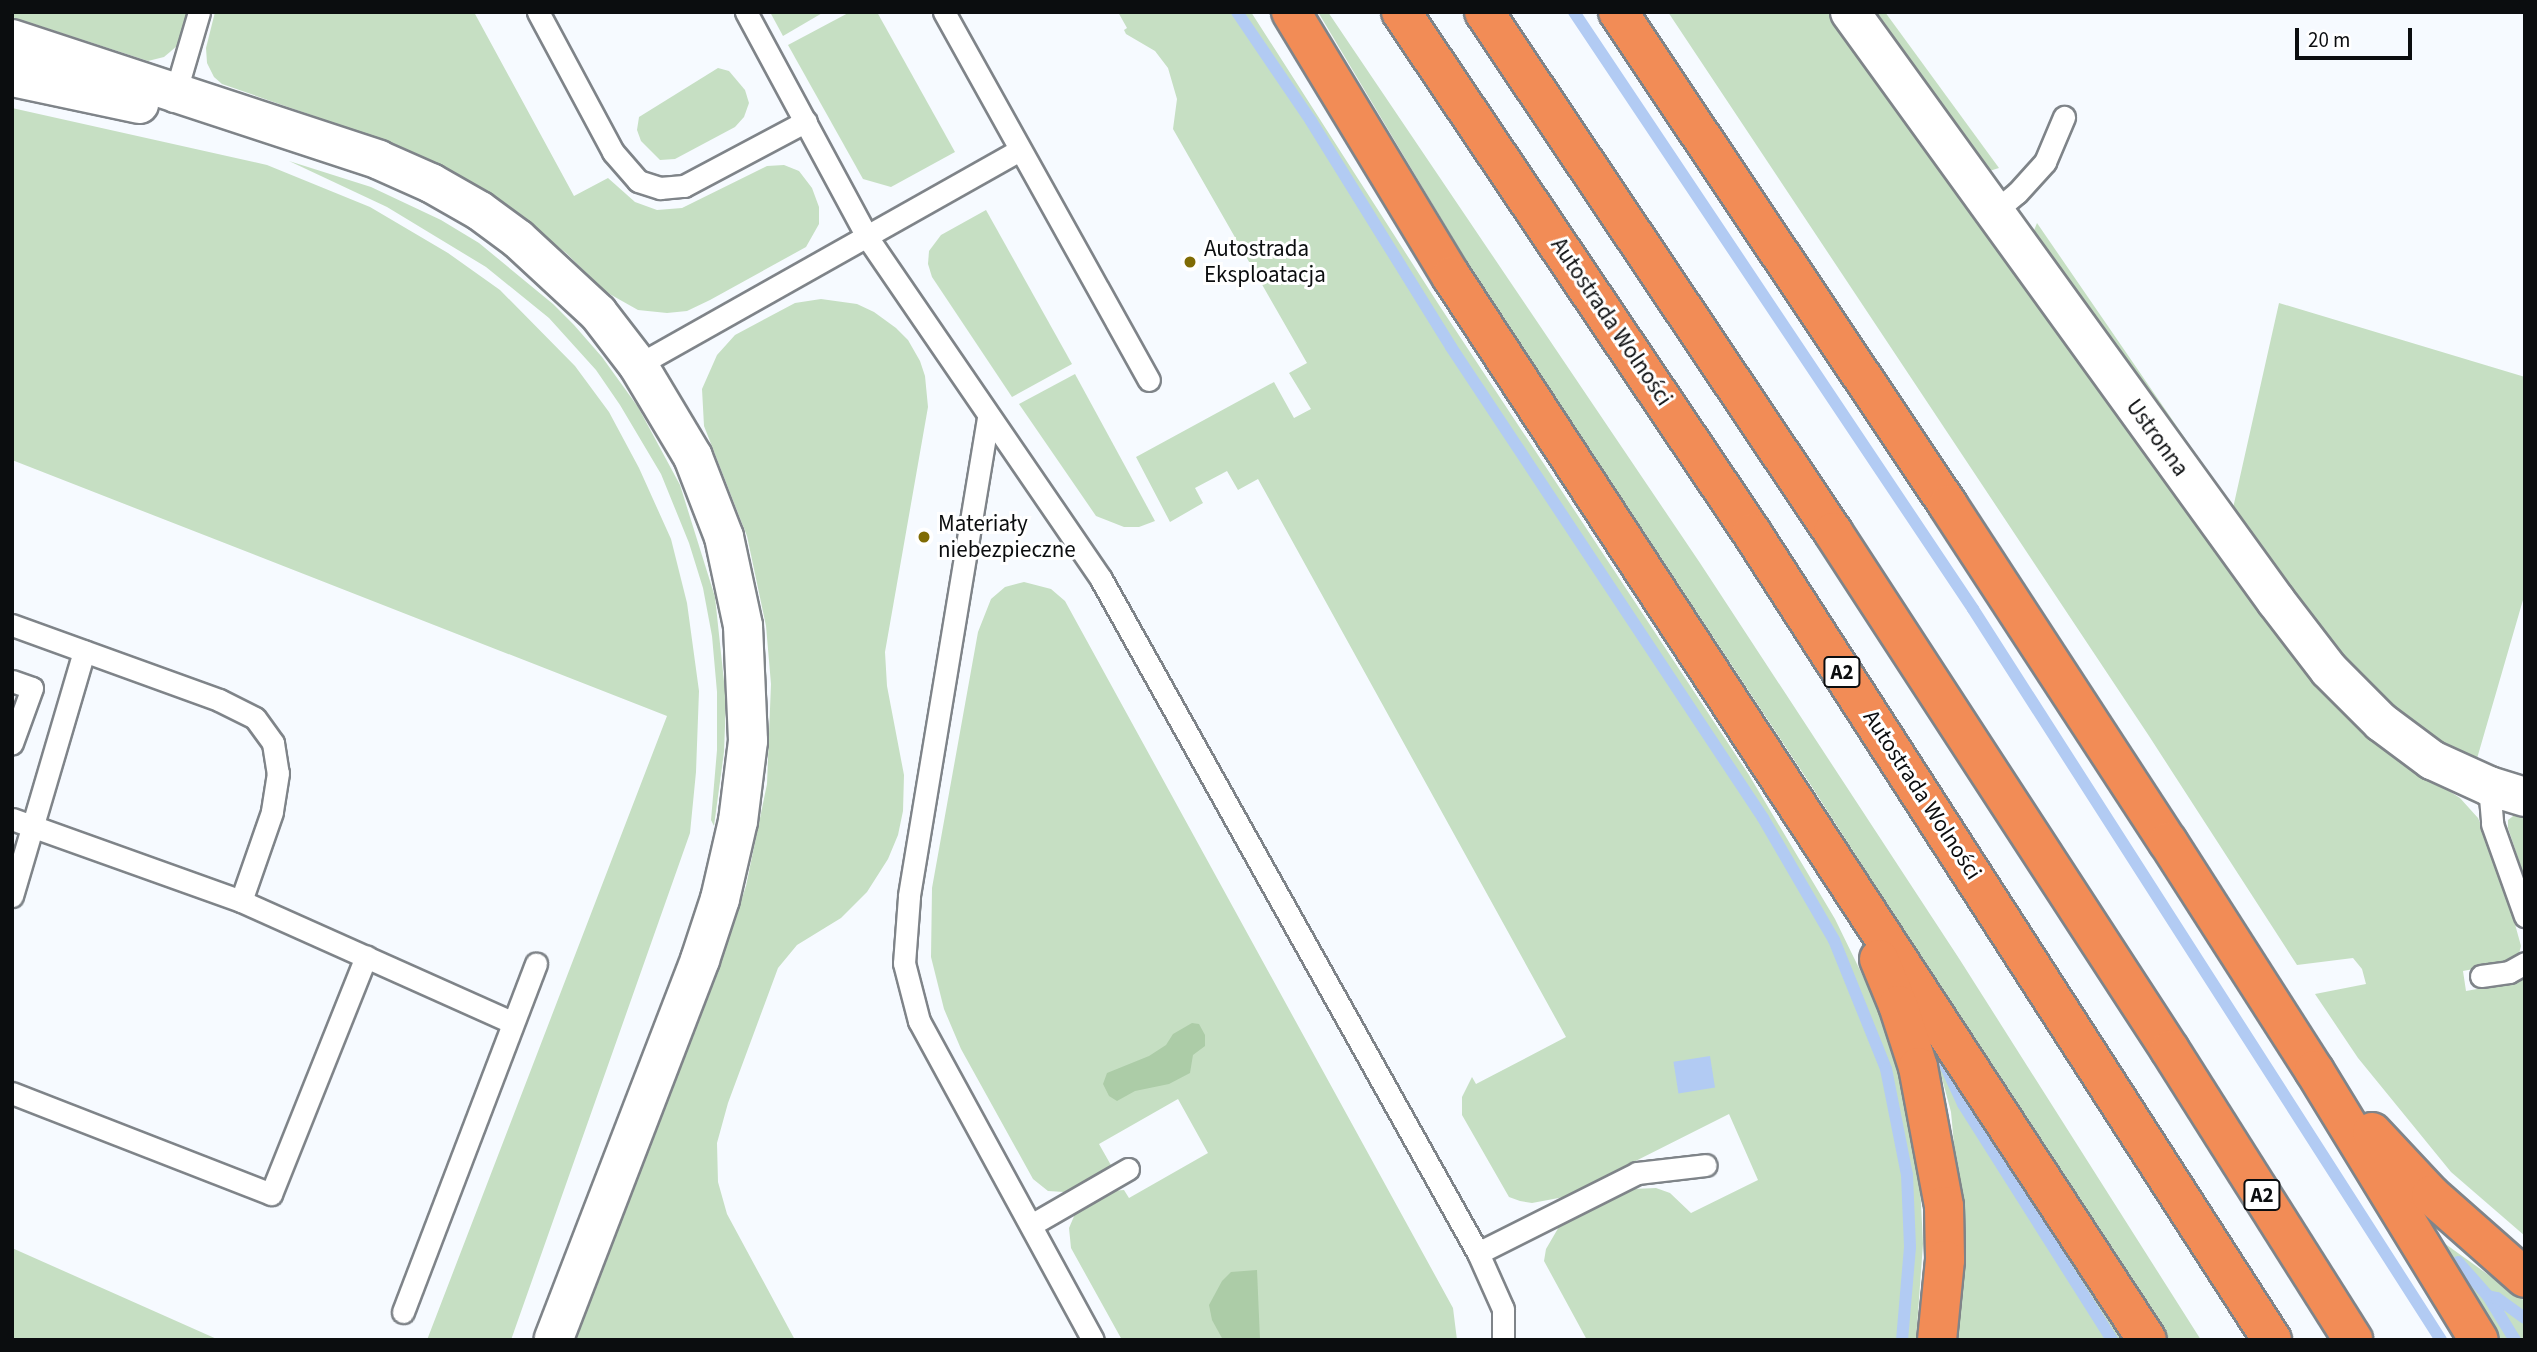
<!DOCTYPE html>
<meta charset="utf-8">
<style>
body{margin:0}
#map{position:relative;width:2537px;height:1352px;overflow:hidden;background:#f6faff;font-family:"Source Sans 3",sans-serif}
div>[style]{position:absolute}
[style*='--x']{left:calc(var(--x)*1px);top:calc(var(--y)*1px);width:calc(var(--w)*1px);rotate:calc(var(--a)*1deg)}
.green>*{inset:0;background:#c6dfc3}
.forest>*{inset:0;background:#accca7}
.water>*{inset:0;background:#b2cbf3;transform-origin:0 0}
.stream>*{height:12px;margin:-6px;padding:0 6px;transform-origin:6px;border-radius:6px;background:#b2cbf3}
.roads{filter:drop-shadow(2px 0 #7f8489) drop-shadow(-2px 0 #7f8489) drop-shadow(0 2px #7f8489) drop-shadow(0 -2px #7f8489)}
.lane>*{height:21px;margin:-10.5px;padding:0 10.5px;transform-origin:10.5px;border-radius:10.5px;background:#fff}
.street>*{height:38px;margin:-19px;padding:0 19px;transform-origin:19px;border-radius:19px;background:#fff}
.secondary>*{height:38px;margin:-19px;padding:0 19px;transform-origin:19px;border-radius:19px;background:#fff}
.highway>*{height:38px;margin:-19px;padding:0 19px;transform-origin:19px;border-radius:19px;background:#f28c56}
.dots>*{width:19px;height:19px;translate:-50% -50%;box-sizing:border-box;border:4px solid #fff;border-radius:50%}
span{translate:-50% -50%;white-space:nowrap;text-align:center;line-height:1.15;-webkit-text-stroke:6px #fff;paint-order:stroke}
.shield-label span{padding:2px 5px;background:#fff;border:2px solid;border-radius:5px;-webkit-text-stroke-width:0}
.shield-label{font-size:21px;color:#0b0d0f;font-weight:700}
.poi-label{font-size:23px;color:#0b0d0f}
.left{translate:0 -50%;text-align:left}
.street-label{font-size:23px;color:#0b0d0f}
.frame{position:absolute;inset:0;border:14px solid #0b0d0f;pointer-events:none}
.scale{position:absolute;left:2295px;top:28px;width:117px;height:32px;box-sizing:border-box;border:4px solid #0b0d0f;border-top:0;padding-left:9px;font-size:21px;line-height:24px;white-space:nowrap;color:#0b0d0f;-webkit-text-stroke:5px #fff;paint-order:stroke}
</style>
<div id="map">
<div class="green">
<div style="clip-path:polygon(12px 12px,189px 12px,177px 46px,164px 57px,148px 61px,12px 17px)"></div>
<div style="clip-path:polygon(215px 12px,474px 12px,574px 196px,608px 178px,635px 202px,657px 210px,682px 208px,767px 166px,784px 165px,799px 171px,812px 188px,819px 207px,819px 224px,806px 247px,710px 300px,687px 311px,667px 313px,638px 310px,606px 292px,566px 253px,528px 223px,461px 179px,377px 138px,222px 84px,214px 77px,207px 63px,206px 48px)"></div>
<div style="clip-path:polygon(770px 12px,824px 12px,783px 36px)"></div>
<div style="clip-path:polygon(850px 12px,877px 12px,955px 152px,891px 187px,863px 179px,788px 45px)"></div>
<div style="clip-path:polygon(1118px 12px,1251px 12px,1439px 305px,1749px 775px,1835px 919px,1876px 1003px,1903px 1083px,1920px 1183px,1923px 1244px,1916px 1340px,1587px 1340px,1544px 1261px,1546px 1249px,1560px 1225px,1633px 1189px,1656px 1188px,1670px 1193px,1691px 1213px,1758px 1180px,1729px 1114px,1564px 1197px,1532px 1203px,1520px 1201px,1509px 1197px,1462px 1115px,1462px 1097px,1472px 1077px,1476px 1084px,1566px 1037px,1258px 479px,1238px 490px,1227px 471px,1195px 488px,1203px 503px,1170px 522px,1136px 457px,1274px 382px,1294px 418px,1311px 409px,1289px 373px,1307px 363px,1173px 129px,1177px 99px,1168px 68px,1155px 51px,1126px 34px,1124px 30px,1127px 28px)"></div>
<div style="clip-path:polygon(1318px 12px,1328px 12px,1700px 563px,1960px 960px,2201px 1340px,2166px 1340px,1812px 787px,1476px 277px)"></div>
<div style="clip-path:polygon(1668px 12px,1832px 12px,2407px 764px,2460px 798px,2478px 818px,2499px 866px,2521px 946px,2519px 954px,2510px 962px,2463px 971px,2466px 991px,2505px 984px,2525px 976px,2525px 1236px,2451px 1172px,2358px 1058px,2315px 994px,2366px 984px,2362px 969px,2353px 958px,2297px 965px,2149px 736px)"></div>
<div style="clip-path:polygon(1868px 12px,1885px 12px,1999px 168px,1983px 173px)"></div>
<div style="clip-path:polygon(718px 68px,729px 71px,745px 90px,749px 103px,744px 117px,735px 127px,675px 159px,660px 160px,641px 141px,637px 130px,639px 117px)"></div>
<div style="clip-path:polygon(12px 108px,267px 165px,370px 207px,448px 253px,500px 290px,575px 366px,609px 412px,639px 468px,671px 539px,687px 603px,699px 691px,696px 772px,690px 833px,511px 1340px,427px 1340px,667px 716px,12px 460px)"></div>
<div style="clip-path:polygon(289px 161px,371px 187px,441px 220px,479px 243px,553px 304px,574px 325px,602px 357px,638px 407px,680px 485px,715px 597px,726px 700px,724px 752px,714px 826px,711px 820px,717px 750px,717px 692px,712px 636px,703px 588px,689px 543px,661px 474px,620px 405px,596px 370px,549px 318px,486px 267px,387px 207px)"></div>
<div style="clip-path:polygon(986px 210px,1072px 364px,1012px 397px,932px 277px,928px 264px,929px 251px,941px 235px)"></div>
<div style="clip-path:polygon(2037px 223px,2233px 508px,2279px 303px,2525px 377px,2525px 593px,2476px 762px,2459px 757px,2402px 721px,2322px 635px,2031px 238px)"></div>
<div style="clip-path:polygon(821px 299px,857px 304px,874px 312px,896px 328px,908px 340px,920px 361px,925px 376px,928px 407px,885px 652px,887px 686px,904px 775px,903px 811px,898px 835px,888px 859px,867px 892px,841px 918px,797px 945px,778px 968px,728px 1103px,717px 1143px,718px 1182px,727px 1214px,795px 1340px,574px 1340px,717px 973px,746px 886px,767px 784px,771px 684px,766px 626px,747px 536px,704px 426px,702px 389px,717px 355px,735px 335px,795px 303px)"></div>
<div style="clip-path:polygon(1075px 374px,1155px 521px,1139px 527px,1124px 527px,1096px 516px,1019px 404px)"></div>
<div style="clip-path:polygon(1024px 582px,1051px 589px,1065px 601px,1453px 1308px,1457px 1340px,1122px 1340px,1071px 1248px,1069px 1228px,1075px 1214px,1112px 1191px,1124px 1190px,1129px 1198px,1208px 1153px,1178px 1099px,1099px 1144px,1112px 1167px,1064px 1192px,1048px 1191px,1033px 1179px,961px 1049px,944px 1009px,931px 957px,932px 888px,978px 632px,991px 599px,1005px 587px)"></div>
<div style="clip-path:polygon(2517px 813px,2525px 815px,2525px 879px,2508px 828px,2508px 820px)"></div>
<div style="clip-path:polygon(1945px 1054px,2128px 1340px,1954px 1340px,1962px 1230px,1951px 1112px,1936px 1056px)"></div>
<div style="clip-path:polygon(2444px 1243px,2525px 1301px,2525px 1340px,2500px 1340px,2441px 1247px)"></div>
<div style="clip-path:polygon(12px 1248px,219px 1340px,12px 1340px)"></div>
</div>
<div class="forest">
<div style="clip-path:polygon(1192px 1023px,1199px 1024px,1205px 1035px,1205px 1046px,1193px 1055px,1190px 1073px,1169px 1084px,1135px 1091px,1117px 1101px,1109px 1096px,1103px 1084px,1107px 1073px,1149px 1056px,1166px 1045px,1173px 1034px)"></div>
<div style="clip-path:polygon(1257px 1270px,1260px 1340px,1223px 1340px,1212px 1320px,1209px 1305px,1222px 1281px,1231px 1272px)"></div>
</div>
<div class="water">
<div style="left:1710px;top:1056px;width:32px;height:37px;rotate:81deg"></div>
</div>
<div class="stream">
<div style="--x:1237;--y:12;--w:132;--a:55.8"></div>
<div style="--x:1311;--y:121;--w:266;--a:58.2"></div>
<div style="--x:1451;--y:347;--w:565;--a:56.48"></div>
<div style="--x:1763;--y:818;--w:141;--a:59.8"></div>
<div style="--x:1834;--y:940;--w:139;--a:68"></div>
<div style="--x:1886;--y:1069;--w:108;--a:78.8"></div>
<div style="--x:1907;--y:1175;--w:72;--a:87.6"></div>
<div style="--x:1910;--y:1247;--w:93;--a:94.9"></div>
<div style="--x:1574;--y:12;--w:718;--a:56.24"></div>
<div style="--x:1973;--y:609;--w:868;--a:57.37"></div>
<div style="--x:1945;--y:1065;--w:43;--a:65.2"></div>
<div style="--x:1963;--y:1104;--w:279;--a:57.7"></div>
<div style="--x:2458;--y:1262;--w:45;--a:48.6"></div>
<div style="--x:2488;--y:1296;--w:52;--a:58.5"></div>
<div style="--x:2488;--y:1296;--w:9;--a:13"></div>
<div style="--x:2497;--y:1298;--w:34;--a:36"></div>
</div>
<div class="roads">
<div class="lane">
<div style="--x:538;--y:12;--w:159;--a:61.8"></div>
<div style="--x:613;--y:152;--w:38;--a:49"></div>
<div style="--x:638;--y:181;--w:23;--a:18"></div>
<div style="--x:660;--y:188;--w:24;--a:-5"></div>
<div style="--x:684;--y:186;--w:138;--a:-28"></div>
<div style="--x:746;--y:12;--w:255;--a:61.7"></div>
<div style="--x:867;--y:237;--w:414;--a:55.6"></div>
<div style="--x:1101;--y:579;--w:772;--a:60.78"></div>
<div style="--x:1478;--y:1253;--w:61;--a:65.9"></div>
<div style="--x:1503;--y:1309;--w:31;--a:90"></div>
<div style="--x:944;--y:12;--w:421;--a:60.9"></div>
<div style="--x:173;--y:101;--w:93;--a:-73.7"></div>
<div style="--x:1993;--y:213;--w:31;--a:-40"></div>
<div style="--x:2017;--y:193;--w:42;--a:-47.9"></div>
<div style="--x:2045;--y:162;--w:49;--a:-67.1"></div>
<div style="--x:638;--y:365;--w:438;--a:-29.4"></div>
<div style="--x:988;--y:418;--w:485;--a:99.4"></div>
<div style="--x:909;--y:897;--w:66;--a:94.3"></div>
<div style="--x:904;--y:963;--w:60;--a:75.5"></div>
<div style="--x:919;--y:1021;--w:363;--a:61.4"></div>
<div style="--x:12;--y:625;--w:220;--a:19.9"></div>
<div style="--x:219;--y:700;--w:40;--a:26.6"></div>
<div style="--x:255;--y:718;--w:31;--a:54"></div>
<div style="--x:273;--y:743;--w:30;--a:81"></div>
<div style="--x:278;--y:773;--w:39;--a:99"></div>
<div style="--x:272;--y:812;--w:94;--a:109.2"></div>
<div style="--x:12;--y:681;--w:21;--a:19"></div>
<div style="--x:32;--y:688;--w:59;--a:110"></div>
<div style="--x:2489;--y:786;--w:38;--a:85"></div>
<div style="--x:2492;--y:824;--w:98;--a:70.3"></div>
<div style="--x:12;--y:819;--w:243;--a:19.7"></div>
<div style="--x:241;--y:901;--w:297;--a:24.1"></div>
<div style="--x:12;--y:896;--w:255;--a:-73.6"></div>
<div style="--x:2481;--y:976;--w:28;--a:-8"></div>
<div style="--x:2509;--y:972;--w:18;--a:-29"></div>
<div style="--x:12;--y:1093;--w:278;--a:21.3"></div>
<div style="--x:271;--y:1194;--w:256;--a:-68.2"></div>
<div style="--x:1031;--y:1225;--w:112;--a:-30"></div>
<div style="--x:1478;--y:1253;--w:178;--a:-26.7"></div>
<div style="--x:1637;--y:1173;--w:69;--a:-6.6"></div>
<div style="--x:403;--y:1312;--w:373;--a:-69.1"></div>
</div>
<div class="street">
<div style="--x:1850;--y:12;--w:727;--a:54.12"></div>
<div style="--x:2276;--y:601;--w:87;--a:52.5"></div>
<div style="--x:2329;--y:670;--w:74;--a:45"></div>
<div style="--x:2381;--y:722;--w:64;--a:36.7"></div>
<div style="--x:2432;--y:760;--w:63;--a:24.5"></div>
<div style="--x:2489;--y:786;--w:38;--a:17"></div>
</div>
<div class="secondary">
<div style="--x:12;--y:39;--w:386;--a:18.2"></div>
<div style="--x:379;--y:160;--w:57;--a:23.9"></div>
<div style="--x:431;--y:183;--w:56;--a:29.7"></div>
<div style="--x:480;--y:211;--w:47;--a:36.4"></div>
<div style="--x:518;--y:239;--w:109;--a:42.8"></div>
<div style="--x:598;--y:313;--w:66;--a:52.4"></div>
<div style="--x:638;--y:365;--w:107;--a:59.1"></div>
<div style="--x:693;--y:457;--w:86;--a:68.8"></div>
<div style="--x:724;--y:537;--w:91;--a:77.9"></div>
<div style="--x:743;--y:626;--w:115;--a:87.5"></div>
<div style="--x:748;--y:741;--w:81;--a:97.1"></div>
<div style="--x:738;--y:821;--w:80;--a:103"></div>
<div style="--x:720;--y:899;--w:64;--a:108.2"></div>
<div style="--x:700;--y:960;--w:407;--a:111.1"></div>
<div style="--x:12;--y:77;--w:130;--a:12"></div>
</div>
<div class="highway">
<div style="--x:1291;--y:12;--w:309;--a:58.8"></div>
<div style="--x:1451;--y:276;--w:1271;--a:56.81"></div>
<div style="--x:1401;--y:12;--w:628;--a:56.03"></div>
<div style="--x:1752;--y:533;--w:960;--a:57.2"></div>
<div style="--x:1484;--y:12;--w:626;--a:56.13"></div>
<div style="--x:1833;--y:532;--w:618;--a:56.95"></div>
<div style="--x:2170;--y:1050;--w:343;--a:57.7"></div>
<div style="--x:1618;--y:12;--w:593;--a:56.2"></div>
<div style="--x:1948;--y:505;--w:402;--a:56.9"></div>
<div style="--x:2168;--y:842;--w:271;--a:57.4"></div>
<div style="--x:2314;--y:1070;--w:316;--a:58.6"></div>
<div style="--x:1879;--y:959;--w:50;--a:67.6"></div>
<div style="--x:1898;--y:1005;--w:65;--a:72.1"></div>
<div style="--x:1918;--y:1067;--w:141;--a:79.4"></div>
<div style="--x:1944;--y:1206;--w:54;--a:88.9"></div>
<div style="--x:1945;--y:1260;--w:80;--a:95.7"></div>
<div style="--x:2372;--y:1132;--w:86;--a:46.9"></div>
<div style="--x:2431;--y:1195;--w:125;--a:41.4"></div>
</div>
</div>
<div class="dots">
<div style="left:1190px;top:262px;background:#7f6b04"></div>
<div style="left:924px;top:537px;background:#7f6b04"></div>
</div>
<div class="shield-label">
<span style="left:1842px;top:672px">A2</span>
<span style="left:2262px;top:1195px">A2</span>
</div>
<div class="poi-label">
<span class="left" style="left:1204px;top:262px">Autostrada<br>Eksploatacja</span>
<span class="left" style="left:938px;top:537px">Materiały<br>niebezpieczne</span>
</div>
<div class="street-label">
<span style="left:1611px;top:322px;rotate:56deg">Autostrada Wolności</span>
<span style="left:2157px;top:438px;rotate:54deg">Ustronna</span>
<span style="left:1922px;top:795px;rotate:57deg">Autostrada Wolności</span>
</div>
<div class="frame"></div>
<div class="scale">20 m</div>
</div>
